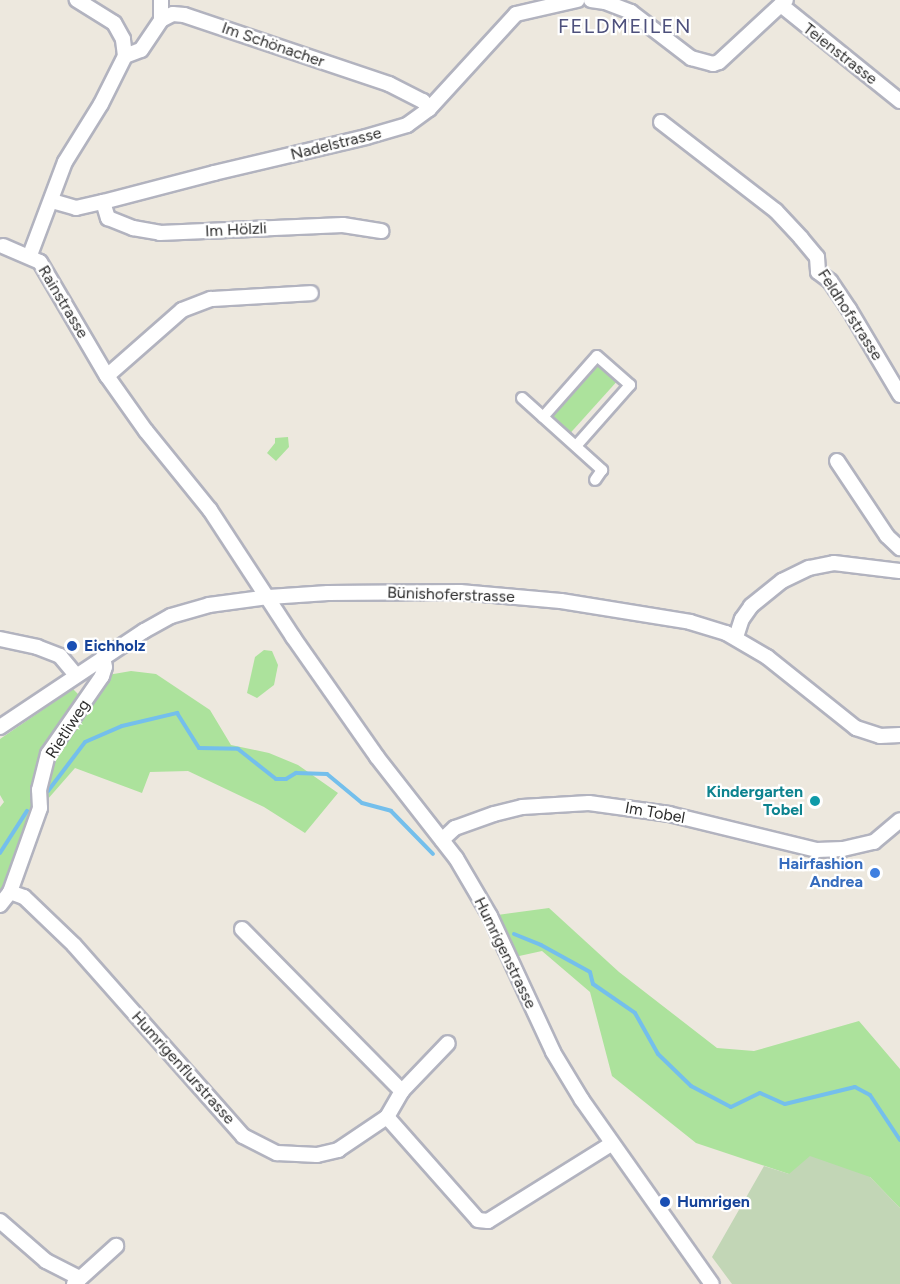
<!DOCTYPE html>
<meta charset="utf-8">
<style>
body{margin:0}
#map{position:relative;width:900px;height:1284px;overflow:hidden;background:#ede8de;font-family:Figtree,sans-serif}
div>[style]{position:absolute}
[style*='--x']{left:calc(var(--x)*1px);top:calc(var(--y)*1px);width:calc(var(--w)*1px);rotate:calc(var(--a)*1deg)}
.green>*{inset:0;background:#ace29c;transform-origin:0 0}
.cemetery>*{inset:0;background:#c2d6b6}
.stream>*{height:4px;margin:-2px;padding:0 2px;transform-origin:2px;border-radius:2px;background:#74bfec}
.roads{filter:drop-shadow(2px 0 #b2b3bf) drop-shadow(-2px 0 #b2b3bf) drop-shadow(0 2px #b2b3bf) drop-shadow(0 -2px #b2b3bf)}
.pedestrian>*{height:10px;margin:-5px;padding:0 5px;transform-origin:5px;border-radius:5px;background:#fff}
.minor>*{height:14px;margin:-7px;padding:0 7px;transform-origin:7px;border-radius:7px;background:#fff}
.dots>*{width:16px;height:16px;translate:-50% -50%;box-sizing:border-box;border:3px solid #fff;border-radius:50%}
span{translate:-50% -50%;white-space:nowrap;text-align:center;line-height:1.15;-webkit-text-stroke:4.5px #fff;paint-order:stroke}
.street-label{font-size:16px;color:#2c2c2c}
.transit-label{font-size:16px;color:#164399;font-weight:700}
.left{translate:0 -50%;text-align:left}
.culture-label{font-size:16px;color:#0d838f;font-weight:700}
.right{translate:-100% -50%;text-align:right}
.shop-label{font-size:16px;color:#366cbe;font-weight:700}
.quarter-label{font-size:20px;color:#4d507c;letter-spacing:1.5px}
</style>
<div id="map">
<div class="green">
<div style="left:598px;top:365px;width:25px;height:70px;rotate:42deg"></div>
<div style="clip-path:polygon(288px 437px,289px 447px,276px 461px,267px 453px,275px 443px,275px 438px)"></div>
<div style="clip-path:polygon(264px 650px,272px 651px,278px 665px,274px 685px,257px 698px,247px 693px,255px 657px)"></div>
<div style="clip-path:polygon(131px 671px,156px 674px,210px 710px,231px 745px,269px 753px,298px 765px,338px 793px,305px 833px,264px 807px,188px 771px,150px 772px,142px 793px,75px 768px,40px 808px,0 905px,0 807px,4px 802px,0 795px,0 739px,73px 689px,85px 701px,102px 676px)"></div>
<div style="clip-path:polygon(549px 908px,619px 972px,717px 1048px,754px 1051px,859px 1021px,900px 1069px,900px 1208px,870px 1177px,789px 1174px,696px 1143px,612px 1076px,590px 992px,542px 951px,510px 958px,490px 916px)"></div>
</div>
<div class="cemetery">
<div style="clip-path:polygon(810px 1156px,870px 1177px,900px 1208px,900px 1284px,732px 1284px,712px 1257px,764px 1166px,789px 1174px)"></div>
</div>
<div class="stream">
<div style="--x:48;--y:791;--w:61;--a:-52.9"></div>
<div style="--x:85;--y:742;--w:40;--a:-23.4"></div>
<div style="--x:122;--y:726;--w:57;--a:-13.3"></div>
<div style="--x:177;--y:713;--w:41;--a:57.8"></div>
<div style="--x:199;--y:748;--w:39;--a:1"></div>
<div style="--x:238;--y:749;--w:48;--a:38.3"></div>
<div style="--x:276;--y:779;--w:10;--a:0"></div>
<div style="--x:286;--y:779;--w:12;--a:-31"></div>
<div style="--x:296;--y:773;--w:31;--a:2"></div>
<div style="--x:327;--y:774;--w:45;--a:39.6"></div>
<div style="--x:362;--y:803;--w:30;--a:15"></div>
<div style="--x:391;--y:811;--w:60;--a:45.7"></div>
<div style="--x:0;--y:853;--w:50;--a:-57.3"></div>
<div style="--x:514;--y:934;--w:29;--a:22"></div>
<div style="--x:541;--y:945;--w:56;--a:28.9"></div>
<div style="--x:590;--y:972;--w:12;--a:76"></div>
<div style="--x:593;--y:984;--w:51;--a:34.6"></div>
<div style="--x:635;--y:1013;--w:47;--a:60.7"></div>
<div style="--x:658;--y:1054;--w:46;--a:44.1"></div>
<div style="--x:691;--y:1086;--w:45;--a:27.7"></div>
<div style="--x:731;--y:1107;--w:32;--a:-26"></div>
<div style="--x:760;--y:1093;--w:27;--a:24"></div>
<div style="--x:785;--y:1104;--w:72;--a:-13.7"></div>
<div style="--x:855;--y:1087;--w:17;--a:28"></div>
<div style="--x:870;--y:1095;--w:54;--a:56.3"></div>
</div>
<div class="roads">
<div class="pedestrian">
<div style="--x:522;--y:398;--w:108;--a:42"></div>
<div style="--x:602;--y:470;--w:12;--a:125"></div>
<div style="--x:543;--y:417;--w:81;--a:-48.5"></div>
<div style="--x:597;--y:356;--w:44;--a:41.3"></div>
<div style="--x:630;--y:385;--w:81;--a:131.5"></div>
</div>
<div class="minor">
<div style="--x:591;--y:0;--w:14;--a:8"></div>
<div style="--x:605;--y:2;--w:28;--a:21"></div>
<div style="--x:631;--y:12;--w:76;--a:37.5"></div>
<div style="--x:691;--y:58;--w:23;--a:15"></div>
<div style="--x:713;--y:64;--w:6;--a:-18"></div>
<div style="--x:719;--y:62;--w:91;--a:-42.8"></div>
<div style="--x:781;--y:5;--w:153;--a:38.9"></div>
<div style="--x:161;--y:20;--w:20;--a:-90"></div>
<div style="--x:125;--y:56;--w:17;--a:-21"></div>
<div style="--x:141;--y:50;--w:36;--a:-56"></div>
<div style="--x:161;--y:20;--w:13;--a:-27"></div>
<div style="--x:173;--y:14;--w:11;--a:5"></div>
<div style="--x:184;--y:15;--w:216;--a:18.6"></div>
<div style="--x:389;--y:84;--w:38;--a:27"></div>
<div style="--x:423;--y:101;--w:10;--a:53"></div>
<div style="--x:661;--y:122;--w:145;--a:37.7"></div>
<div style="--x:776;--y:211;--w:37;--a:47"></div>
<div style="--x:801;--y:238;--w:25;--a:50"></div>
<div style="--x:817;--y:257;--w:15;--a:86"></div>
<div style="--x:818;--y:272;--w:15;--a:37"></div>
<div style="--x:830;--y:281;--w:34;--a:56"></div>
<div style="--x:849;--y:309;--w:100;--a:59.3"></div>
<div style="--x:52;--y:201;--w:25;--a:16"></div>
<div style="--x:76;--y:208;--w:28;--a:-13"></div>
<div style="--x:103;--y:202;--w:115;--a:-14.6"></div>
<div style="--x:214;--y:173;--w:156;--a:-13.3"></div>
<div style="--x:366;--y:137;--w:43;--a:-16.3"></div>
<div style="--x:407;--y:125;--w:27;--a:-36"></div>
<div style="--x:429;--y:109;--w:129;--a:-47.5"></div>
<div style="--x:516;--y:14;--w:63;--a:-12.9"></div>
<div style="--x:103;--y:202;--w:17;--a:73"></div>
<div style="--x:108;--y:218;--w:27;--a:22"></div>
<div style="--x:133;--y:228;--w:27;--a:10"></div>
<div style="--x:160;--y:233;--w:183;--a:-2.5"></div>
<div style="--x:343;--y:225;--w:39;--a:9"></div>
<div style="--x:3;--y:246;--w:40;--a:23.4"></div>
<div style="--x:40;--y:262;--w:132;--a:59.6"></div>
<div style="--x:107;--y:376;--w:67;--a:54.7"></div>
<div style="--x:146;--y:431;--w:102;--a:51"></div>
<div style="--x:210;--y:510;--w:152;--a:56.8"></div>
<div style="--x:293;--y:637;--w:146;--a:55"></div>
<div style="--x:377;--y:757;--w:128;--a:52"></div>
<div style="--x:456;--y:858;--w:67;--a:59.6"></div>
<div style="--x:490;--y:916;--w:150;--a:65.1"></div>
<div style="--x:553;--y:1052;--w:56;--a:58.9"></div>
<div style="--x:582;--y:1100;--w:225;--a:54.8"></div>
<div style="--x:30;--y:255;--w:99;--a:-69.4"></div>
<div style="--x:65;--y:162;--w:68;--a:-58.2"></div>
<div style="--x:101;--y:104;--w:54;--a:-63.4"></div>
<div style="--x:125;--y:56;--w:17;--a:-97"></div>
<div style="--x:123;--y:39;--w:18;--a:-119"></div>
<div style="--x:114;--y:23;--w:44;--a:-148.1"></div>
<div style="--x:107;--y:376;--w:100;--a:-41.3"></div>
<div style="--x:182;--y:310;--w:31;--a:-21"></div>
<div style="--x:211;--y:299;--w:100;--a:-3.4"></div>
<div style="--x:837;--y:461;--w:90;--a:56.3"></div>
<div style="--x:887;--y:536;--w:18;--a:43"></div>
<div style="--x:736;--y:637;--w:19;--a:-72"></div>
<div style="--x:742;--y:619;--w:16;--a:-55"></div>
<div style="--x:751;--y:606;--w:40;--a:-39"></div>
<div style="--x:782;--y:581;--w:30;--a:-26"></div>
<div style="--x:809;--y:568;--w:25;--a:-11"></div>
<div style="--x:834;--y:563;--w:66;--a:6.9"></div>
<div style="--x:0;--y:639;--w:38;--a:12"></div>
<div style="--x:37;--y:647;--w:25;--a:21"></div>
<div style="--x:60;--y:656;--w:25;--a:50"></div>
<div style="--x:0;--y:727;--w:173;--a:-33.7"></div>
<div style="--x:144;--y:631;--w:31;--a:-29"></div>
<div style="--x:171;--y:616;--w:40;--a:-16"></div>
<div style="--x:209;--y:605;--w:61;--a:-7.6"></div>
<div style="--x:269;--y:597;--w:59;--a:-3.9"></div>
<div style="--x:328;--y:593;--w:132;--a:-0.4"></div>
<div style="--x:460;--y:592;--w:101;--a:5.1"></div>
<div style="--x:561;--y:601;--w:131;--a:9.2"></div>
<div style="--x:690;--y:622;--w:38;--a:17"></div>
<div style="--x:726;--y:633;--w:48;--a:30.3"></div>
<div style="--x:767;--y:657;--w:114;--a:38.6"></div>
<div style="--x:856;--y:728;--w:25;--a:18"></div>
<div style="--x:880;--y:736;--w:20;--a:-3"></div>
<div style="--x:442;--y:840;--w:18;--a:-43"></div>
<div style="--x:455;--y:828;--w:41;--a:-19.7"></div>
<div style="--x:494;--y:814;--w:29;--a:-14"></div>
<div style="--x:522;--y:807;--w:67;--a:-3.4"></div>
<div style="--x:589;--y:803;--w:81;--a:7.8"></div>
<div style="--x:669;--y:814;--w:152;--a:13.7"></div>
<div style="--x:817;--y:850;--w:26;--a:-2"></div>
<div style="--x:843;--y:849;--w:32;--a:-13"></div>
<div style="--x:874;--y:842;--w:34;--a:-40"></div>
<div style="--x:10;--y:892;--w:15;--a:20"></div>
<div style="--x:24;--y:897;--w:69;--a:43.8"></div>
<div style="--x:74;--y:945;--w:255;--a:48.5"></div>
<div style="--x:243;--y:1136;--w:38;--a:27"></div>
<div style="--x:277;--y:1153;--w:40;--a:2.9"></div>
<div style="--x:317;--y:1155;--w:22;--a:-13"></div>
<div style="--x:338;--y:1150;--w:59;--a:-34"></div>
<div style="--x:387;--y:1117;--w:30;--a:-60"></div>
<div style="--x:402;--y:1091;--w:66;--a:-46.2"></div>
<div style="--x:0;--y:905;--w:16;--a:-52"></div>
<div style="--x:10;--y:892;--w:89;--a:-70.3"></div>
<div style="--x:40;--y:808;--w:18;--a:-93"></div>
<div style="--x:39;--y:790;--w:37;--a:-76"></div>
<div style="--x:48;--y:754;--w:95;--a:-55.3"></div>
<div style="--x:102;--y:676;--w:9;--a:-72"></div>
<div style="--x:105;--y:667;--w:10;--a:-101"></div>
<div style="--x:242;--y:929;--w:228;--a:45.4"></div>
<div style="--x:387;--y:1117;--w:137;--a:48.5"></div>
<div style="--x:478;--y:1220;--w:10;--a:6"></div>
<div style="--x:488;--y:1221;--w:145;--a:-32"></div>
<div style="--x:0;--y:1221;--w:61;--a:41"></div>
<div style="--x:46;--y:1261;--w:38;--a:27"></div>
<div style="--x:74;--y:1284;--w:57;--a:-42.1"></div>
</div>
</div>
<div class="dots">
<div style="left:72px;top:646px;background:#1a4fb4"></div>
<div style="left:815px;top:801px;background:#0f9aa8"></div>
<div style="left:875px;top:873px;background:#3f7fe0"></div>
<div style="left:665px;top:1202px;background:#1a4fb4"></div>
</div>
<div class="street-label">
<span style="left:273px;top:45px;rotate:19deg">Im Schönacher</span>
<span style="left:840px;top:54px;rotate:38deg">Teienstrasse</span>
<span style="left:336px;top:144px;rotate:-14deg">Nadelstrasse</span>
<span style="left:236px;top:230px;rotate:-3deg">Im Hölzli</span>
<span style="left:63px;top:302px;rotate:59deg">Rainstrasse</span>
<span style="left:850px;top:315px;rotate:57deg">Feldhofstrasse</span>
<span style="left:451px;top:595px;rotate:2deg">Bünishoferstrasse</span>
<span style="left:68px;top:729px;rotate:-57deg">Rietliweg</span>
<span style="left:655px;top:813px;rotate:10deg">Im Tobel</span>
<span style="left:505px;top:953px;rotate:64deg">Humrigenstrasse</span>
<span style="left:183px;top:1068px;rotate:48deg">Humrigenflurstrasse</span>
</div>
<div class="transit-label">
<span class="left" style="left:84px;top:646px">Eichholz</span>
<span class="left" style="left:677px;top:1202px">Humrigen</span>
</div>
<div class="culture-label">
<span class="right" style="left:803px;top:801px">Kindergarten<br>Tobel</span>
</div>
<div class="shop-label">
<span class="right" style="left:863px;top:873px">Hairfashion<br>Andrea</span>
</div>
<div class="quarter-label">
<span style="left:625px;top:26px">FELDMEILEN</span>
</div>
</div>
